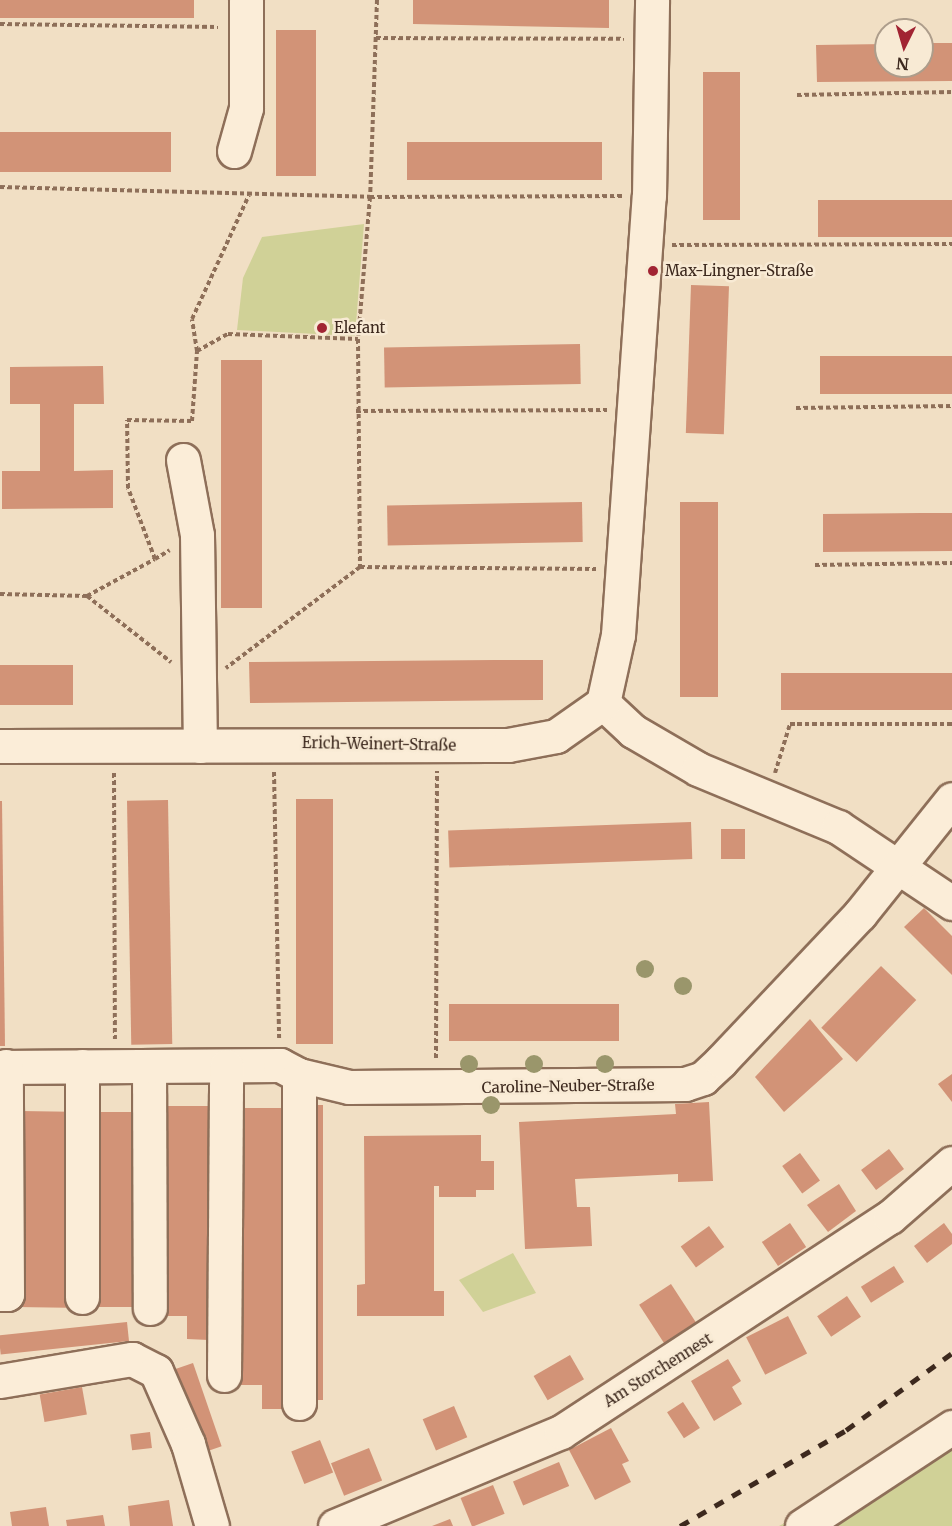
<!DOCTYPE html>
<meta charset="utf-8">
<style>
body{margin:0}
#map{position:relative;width:952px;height:1526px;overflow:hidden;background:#f1dfc4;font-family:Merriweather,serif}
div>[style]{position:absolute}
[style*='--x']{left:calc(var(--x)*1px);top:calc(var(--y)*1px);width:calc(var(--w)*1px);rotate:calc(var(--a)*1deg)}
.green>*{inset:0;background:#d0d197}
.building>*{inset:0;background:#d29377;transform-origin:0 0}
.path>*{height:4px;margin-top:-2px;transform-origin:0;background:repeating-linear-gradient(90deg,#8e6f59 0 4.5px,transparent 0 7.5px)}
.roads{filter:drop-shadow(2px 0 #8e6f59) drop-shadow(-2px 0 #8e6f59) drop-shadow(0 2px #8e6f59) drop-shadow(0 -2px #8e6f59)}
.minor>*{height:33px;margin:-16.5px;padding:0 16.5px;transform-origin:16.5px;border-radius:16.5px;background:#fbedd8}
.rail>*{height:4.5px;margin-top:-2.25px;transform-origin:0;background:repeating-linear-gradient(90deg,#3d291e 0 10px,transparent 0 20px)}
.trees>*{width:18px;height:18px;margin:-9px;border-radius:50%;background:#9a966b}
.dots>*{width:16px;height:16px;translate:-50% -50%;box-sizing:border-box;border:3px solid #f8ead4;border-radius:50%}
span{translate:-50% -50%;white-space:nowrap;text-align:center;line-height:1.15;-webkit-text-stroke:5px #f8ead4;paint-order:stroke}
.poi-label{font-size:15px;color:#3d291e}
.left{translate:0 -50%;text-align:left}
.street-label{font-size:15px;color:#3d291e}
.north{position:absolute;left:874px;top:18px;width:60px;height:60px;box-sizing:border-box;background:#f8ead4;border:2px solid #ad9d8b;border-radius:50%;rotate:185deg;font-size:16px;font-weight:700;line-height:24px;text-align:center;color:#3d291e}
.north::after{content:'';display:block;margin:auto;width:21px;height:27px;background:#a12433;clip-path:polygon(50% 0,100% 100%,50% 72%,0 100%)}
</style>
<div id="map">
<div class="green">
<div style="clip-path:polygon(364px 224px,355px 336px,237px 330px,243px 278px,262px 237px)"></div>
<div style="clip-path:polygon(513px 1253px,536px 1293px,483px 1312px,459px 1280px)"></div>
<div style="clip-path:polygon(952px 1412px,952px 1526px,779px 1526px,803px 1513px)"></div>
</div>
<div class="building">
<div style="left:0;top:0;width:194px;height:18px"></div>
<div style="clip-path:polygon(413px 0,609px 0,609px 28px,413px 24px)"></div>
<div style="left:276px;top:30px;width:40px;height:146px"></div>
<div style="clip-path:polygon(922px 43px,952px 43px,952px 81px,817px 82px,816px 45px,886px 44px,886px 66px,922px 66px)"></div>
<div style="left:703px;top:72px;width:37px;height:148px"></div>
<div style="left:0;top:132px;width:171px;height:40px"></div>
<div style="left:407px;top:142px;width:195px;height:38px"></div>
<div style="left:952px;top:200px;width:37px;height:134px;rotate:90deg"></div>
<div style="left:691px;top:285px;width:38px;height:148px;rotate:2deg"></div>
<div style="left:580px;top:344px;width:40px;height:196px;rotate:89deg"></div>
<div style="left:952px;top:356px;width:38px;height:132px;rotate:90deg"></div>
<div style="left:262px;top:360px;width:248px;height:41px;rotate:90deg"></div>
<div style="clip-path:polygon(103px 366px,104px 404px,74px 404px,74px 471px,113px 470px,113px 508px,2px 509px,2px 471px,40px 471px,40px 404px,10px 404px,10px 367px)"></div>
<div style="left:582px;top:502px;width:40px;height:195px;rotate:89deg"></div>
<div style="left:680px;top:502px;width:38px;height:195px"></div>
<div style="clip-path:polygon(920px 513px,952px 513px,952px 551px,823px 552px,823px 514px)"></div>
<div style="clip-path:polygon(494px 660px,543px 660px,543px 700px,250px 703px,249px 662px)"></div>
<div style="left:0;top:665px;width:73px;height:40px"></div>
<div style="left:952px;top:673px;width:37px;height:171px;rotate:90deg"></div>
<div style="left:296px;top:799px;width:37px;height:245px"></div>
<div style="left:168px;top:800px;width:244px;height:41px;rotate:89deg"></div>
<div style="clip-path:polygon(0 801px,2px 801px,5px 1046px,0 1046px)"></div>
<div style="left:691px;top:822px;width:37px;height:243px;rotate:88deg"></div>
<div style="left:745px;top:829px;width:30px;height:24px;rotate:90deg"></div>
<div style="clip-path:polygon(924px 908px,952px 936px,952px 975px,904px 927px)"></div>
<div style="left:881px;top:966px;width:49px;height:86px;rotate:44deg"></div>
<div style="left:619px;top:1004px;width:37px;height:170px;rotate:90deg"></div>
<div style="clip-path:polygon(810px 1019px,843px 1059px,784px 1112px,755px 1077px)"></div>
<div style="clip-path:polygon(952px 1074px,952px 1102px,938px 1084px)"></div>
<div style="clip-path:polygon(709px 1102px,713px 1181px,678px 1182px,678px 1174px,575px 1179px,577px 1207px,590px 1207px,592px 1246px,525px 1249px,519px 1122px,676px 1114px,675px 1104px)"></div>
<div style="left:307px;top:1105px;width:16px;height:295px"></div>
<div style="clip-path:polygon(166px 1106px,212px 1106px,209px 1340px,187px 1339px,187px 1316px,163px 1316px)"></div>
<div style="clip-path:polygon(241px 1108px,285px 1108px,283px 1409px,262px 1409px,262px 1385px,240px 1385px)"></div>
<div style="left:20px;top:1111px;width:50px;height:196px;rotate:1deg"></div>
<div style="left:91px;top:1112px;width:49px;height:195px"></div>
<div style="clip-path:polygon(481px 1135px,481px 1161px,494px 1161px,494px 1190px,476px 1190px,476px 1197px,439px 1197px,439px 1186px,434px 1186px,434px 1291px,444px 1291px,444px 1316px,357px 1316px,357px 1285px,365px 1284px,364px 1136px)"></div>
<div style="left:889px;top:1149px;width:25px;height:35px;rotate:53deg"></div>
<div style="left:800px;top:1153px;width:34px;height:22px;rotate:54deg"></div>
<div style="clip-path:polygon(839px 1184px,856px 1211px,828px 1232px,807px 1205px)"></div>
<div style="left:790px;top:1223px;width:29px;height:34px;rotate:56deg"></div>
<div style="clip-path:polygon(944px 1223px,952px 1234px,952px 1244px,927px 1263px,914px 1246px)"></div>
<div style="left:709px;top:1226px;width:26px;height:35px;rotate:54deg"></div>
<div style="left:894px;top:1266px;width:19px;height:39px;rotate:58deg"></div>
<div style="left:671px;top:1284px;width:48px;height:38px;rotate:57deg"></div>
<div style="left:847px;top:1296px;width:25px;height:36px;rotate:56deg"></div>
<div style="left:788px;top:1316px;width:42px;height:47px;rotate:63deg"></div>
<div style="left:127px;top:1322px;width:19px;height:129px;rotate:84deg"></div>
<div style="left:570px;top:1355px;width:28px;height:42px;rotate:60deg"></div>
<div style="clip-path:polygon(728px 1359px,741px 1381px,732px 1387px,742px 1404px,714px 1421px,691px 1381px)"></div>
<div style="left:193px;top:1363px;width:88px;height:20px;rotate:71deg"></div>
<div style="left:82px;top:1387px;width:28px;height:43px;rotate:80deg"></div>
<div style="left:683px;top:1402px;width:31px;height:19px;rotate:57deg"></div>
<div style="left:454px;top:1406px;width:34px;height:34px;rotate:67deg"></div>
<div style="clip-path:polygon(611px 1428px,629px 1461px,622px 1464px,631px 1482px,595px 1500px,569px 1450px)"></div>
<div style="left:150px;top:1432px;width:16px;height:20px;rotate:83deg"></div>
<div style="left:320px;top:1440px;width:35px;height:31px;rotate:68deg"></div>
<div style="left:369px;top:1448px;width:35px;height:41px;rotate:68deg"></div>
<div style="left:559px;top:1462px;width:26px;height:50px;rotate:67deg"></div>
<div style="left:493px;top:1485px;width:31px;height:35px;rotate:68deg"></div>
<div style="clip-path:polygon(169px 1500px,173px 1526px,130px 1526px,128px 1506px)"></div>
<div style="clip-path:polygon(46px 1507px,49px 1526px,12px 1526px,10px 1512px)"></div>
<div style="clip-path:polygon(103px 1515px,105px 1526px,67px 1526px,66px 1520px)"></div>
<div style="clip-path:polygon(450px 1519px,453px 1526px,432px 1526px)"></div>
</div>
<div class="path">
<div style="--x:377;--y:0;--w:197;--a:92"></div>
<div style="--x:370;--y:197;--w:252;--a:-0.2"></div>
<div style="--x:0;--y:24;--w:218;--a:0.8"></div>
<div style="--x:376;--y:38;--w:248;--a:0.2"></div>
<div style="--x:797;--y:95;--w:155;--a:-1.1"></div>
<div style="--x:0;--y:187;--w:370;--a:1.5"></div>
<div style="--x:370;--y:197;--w:143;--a:94.8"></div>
<div style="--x:358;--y:339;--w:228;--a:89.5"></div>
<div style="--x:360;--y:567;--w:168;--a:143"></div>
<div style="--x:672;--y:245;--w:280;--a:-0.2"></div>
<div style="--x:197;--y:351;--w:35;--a:-29"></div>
<div style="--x:228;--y:334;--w:130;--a:2.2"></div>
<div style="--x:796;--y:408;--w:156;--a:-0.7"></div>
<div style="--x:356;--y:411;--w:251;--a:-0.2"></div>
<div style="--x:155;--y:559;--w:17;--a:-31"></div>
<div style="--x:815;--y:565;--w:137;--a:-0.8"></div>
<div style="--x:360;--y:567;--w:236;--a:0.5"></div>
<div style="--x:0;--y:594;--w:87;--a:1.3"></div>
<div style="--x:87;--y:596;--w:107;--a:38.2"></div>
<div style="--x:87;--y:596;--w:77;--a:-28.6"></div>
<div style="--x:155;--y:559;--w:76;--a:-110.8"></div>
<div style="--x:128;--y:488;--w:68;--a:-90.8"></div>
<div style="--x:127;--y:420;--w:65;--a:0.9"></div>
<div style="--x:192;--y:421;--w:70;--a:-85.9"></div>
<div style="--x:197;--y:351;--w:32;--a:-99"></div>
<div style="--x:192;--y:319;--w:136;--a:-65.3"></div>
<div style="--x:274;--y:772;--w:266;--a:88.9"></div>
<div style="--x:114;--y:773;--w:266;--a:89.8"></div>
<div style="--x:775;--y:773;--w:51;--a:-73"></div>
<div style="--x:790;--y:724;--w:162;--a:0"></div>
<div style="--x:436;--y:1058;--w:287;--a:-89.8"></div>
</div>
<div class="roads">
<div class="minor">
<div style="--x:234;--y:151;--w:45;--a:-74.4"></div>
<div style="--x:246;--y:108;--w:108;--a:-90"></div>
<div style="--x:183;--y:460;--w:76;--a:79.4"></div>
<div style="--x:197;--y:535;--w:211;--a:89.2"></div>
<div style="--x:603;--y:703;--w:41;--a:43"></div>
<div style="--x:633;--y:731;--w:75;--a:30.3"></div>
<div style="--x:698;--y:769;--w:152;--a:22.5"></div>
<div style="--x:838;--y:827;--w:137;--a:33.7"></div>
<div style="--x:0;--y:746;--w:508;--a:-0.11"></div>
<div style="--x:508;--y:745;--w:49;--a:-10.6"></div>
<div style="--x:556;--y:736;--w:57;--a:-35.1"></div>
<div style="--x:603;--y:703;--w:70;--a:-77.6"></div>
<div style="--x:618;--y:635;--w:440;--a:-86"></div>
<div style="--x:649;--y:196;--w:196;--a:-89.1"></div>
<div style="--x:149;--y:1066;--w:242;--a:89.8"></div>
<div style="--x:0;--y:1067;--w:280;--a:-0.4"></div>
<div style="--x:280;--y:1065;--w:21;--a:28"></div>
<div style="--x:299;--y:1075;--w:51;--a:13.5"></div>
<div style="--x:349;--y:1087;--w:336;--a:-0.5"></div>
<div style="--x:685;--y:1084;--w:19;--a:-18"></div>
<div style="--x:703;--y:1078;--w:25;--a:-43"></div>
<div style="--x:721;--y:1061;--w:202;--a:-46.6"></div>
<div style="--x:860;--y:914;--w:147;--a:-51.3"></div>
<div style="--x:0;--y:1294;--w:7;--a:0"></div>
<div style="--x:7;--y:1294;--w:228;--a:-90.3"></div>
<div style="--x:82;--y:1297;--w:231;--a:-90"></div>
<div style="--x:224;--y:1375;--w:309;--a:-89.6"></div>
<div style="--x:0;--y:1381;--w:134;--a:-9.5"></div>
<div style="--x:132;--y:1359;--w:27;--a:27"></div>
<div style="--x:156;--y:1371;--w:80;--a:66.3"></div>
<div style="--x:188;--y:1444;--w:85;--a:73.7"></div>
<div style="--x:299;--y:1403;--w:328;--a:-90"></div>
<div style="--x:335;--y:1526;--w:245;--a:-22.6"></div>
<div style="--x:561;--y:1432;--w:393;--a:-33.2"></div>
<div style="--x:890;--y:1217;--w:82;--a:-41.1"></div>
<div style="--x:802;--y:1526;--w:180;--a:-33.4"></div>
</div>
</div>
<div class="rail">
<div style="--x:680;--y:1526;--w:192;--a:-30"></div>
<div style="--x:846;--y:1430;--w:131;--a:-36"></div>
</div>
<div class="trees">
<div style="left:645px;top:969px"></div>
<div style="left:683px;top:986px"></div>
<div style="left:469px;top:1064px"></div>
<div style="left:534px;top:1064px"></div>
<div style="left:605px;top:1064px"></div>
<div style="left:491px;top:1105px"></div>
</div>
<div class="dots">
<div style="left:653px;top:271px;background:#a12433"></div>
<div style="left:322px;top:328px;background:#a12433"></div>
</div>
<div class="poi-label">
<span class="left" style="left:665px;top:271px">Max-Lingner-Straße</span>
<span class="left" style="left:334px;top:328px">Elefant</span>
</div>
<div class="street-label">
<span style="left:379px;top:744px;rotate:1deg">Erich-Weinert-Straße</span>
<span style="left:568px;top:1086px;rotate:-1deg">Caroline-Neuber-Straße</span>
<span style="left:658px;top:1370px;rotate:-32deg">Am Storchennest</span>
</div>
<div class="north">N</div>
</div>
